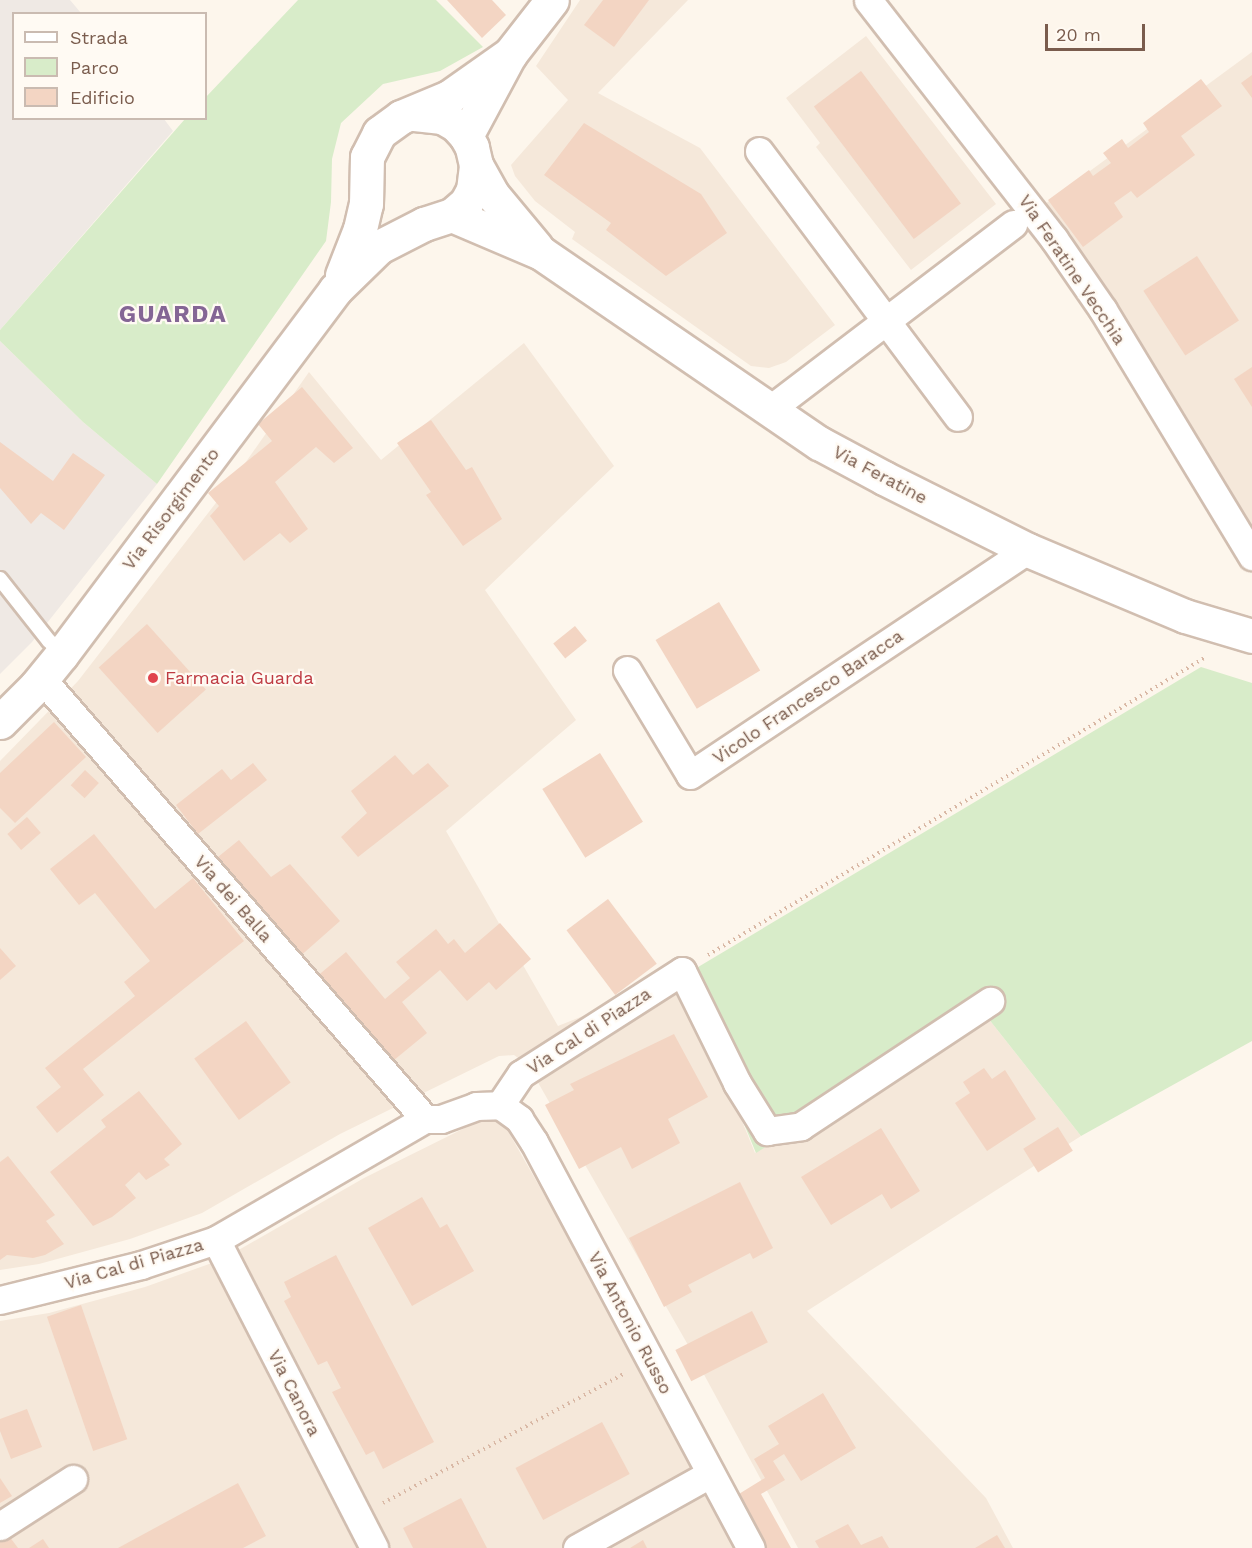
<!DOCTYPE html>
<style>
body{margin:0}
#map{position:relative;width:1252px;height:1548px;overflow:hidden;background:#fdf6ec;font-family:"Work Sans",sans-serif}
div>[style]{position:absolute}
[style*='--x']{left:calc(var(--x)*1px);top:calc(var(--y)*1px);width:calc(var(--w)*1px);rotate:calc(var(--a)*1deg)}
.residential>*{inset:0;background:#f5e8da}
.industrial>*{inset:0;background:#efe9e4}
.green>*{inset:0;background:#d8ecc9}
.building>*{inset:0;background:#f3d5c3;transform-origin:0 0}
.path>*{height:4px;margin-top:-2px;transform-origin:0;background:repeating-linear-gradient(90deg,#d9b8a5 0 1.5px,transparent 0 6px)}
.roads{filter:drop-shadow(2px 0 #d1beb0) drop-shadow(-2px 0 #d1beb0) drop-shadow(0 2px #d1beb0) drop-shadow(0 -2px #d1beb0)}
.lane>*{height:14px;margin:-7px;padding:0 7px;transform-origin:7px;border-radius:7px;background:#fff}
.street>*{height:27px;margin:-13.5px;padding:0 13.5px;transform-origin:13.5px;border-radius:13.5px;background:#fff}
.secondary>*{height:33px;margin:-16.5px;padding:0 16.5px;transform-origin:16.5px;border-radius:16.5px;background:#fff}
.dots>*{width:16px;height:16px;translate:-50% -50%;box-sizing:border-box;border:3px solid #fffaf3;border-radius:50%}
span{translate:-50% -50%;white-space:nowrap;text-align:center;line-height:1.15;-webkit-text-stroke:4.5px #fffaf3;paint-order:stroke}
.street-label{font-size:18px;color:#7a5c4d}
.health-label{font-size:18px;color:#be3a42}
.left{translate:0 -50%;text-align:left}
.district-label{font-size:24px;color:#846695;font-weight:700;letter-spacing:1.5px}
.legend{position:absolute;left:12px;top:12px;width:195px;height:108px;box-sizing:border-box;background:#fffaf3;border:2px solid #cabbb1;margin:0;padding:8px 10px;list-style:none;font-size:18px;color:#7a5c4d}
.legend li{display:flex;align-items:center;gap:12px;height:30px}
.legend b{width:30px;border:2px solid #cabbb1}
.scale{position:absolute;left:1045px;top:24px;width:100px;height:27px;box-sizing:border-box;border:3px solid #7a5c4d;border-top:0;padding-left:8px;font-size:18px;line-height:21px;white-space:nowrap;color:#7a5c4d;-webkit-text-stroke:4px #fffaf3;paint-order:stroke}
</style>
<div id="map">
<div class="residential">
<div style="clip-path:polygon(580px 0,688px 0,598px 93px,700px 148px,835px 325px,786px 362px,769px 368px,751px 366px,572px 239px,575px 232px,535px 201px,515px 176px,511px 165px,568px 100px,536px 66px)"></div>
<div style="clip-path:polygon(866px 36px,996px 204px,911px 270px,816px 147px,820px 143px,786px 98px)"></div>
<div style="clip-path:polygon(1252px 52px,1252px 529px,1045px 204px)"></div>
<div style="clip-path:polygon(524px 343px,614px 466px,485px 590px,576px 720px,446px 831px,558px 1026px,683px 976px,755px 1153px,984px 1013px,1081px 1136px,807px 1311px,986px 1498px,1013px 1548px,798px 1548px,688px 1345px,528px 1065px,514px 1055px,499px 1056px,340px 1134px,202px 1213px,130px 1239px,39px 1264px,0 1270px,0 761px,78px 681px,229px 486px,309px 372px,381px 460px)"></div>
<div style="clip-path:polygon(497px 1112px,644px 1370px,741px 1548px,0 1548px,0 1321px,49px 1313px,145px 1287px,223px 1259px,364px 1178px)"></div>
</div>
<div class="industrial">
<div style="clip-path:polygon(0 0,70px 0,81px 13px,14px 14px,14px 118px,164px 119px,173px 131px,0 330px)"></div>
<div style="clip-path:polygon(0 341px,83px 422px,157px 484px,32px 642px,0 674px)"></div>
</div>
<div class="green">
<div style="clip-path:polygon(298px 0,436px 0,483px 47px,440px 71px,383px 84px,341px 123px,332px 159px,331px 202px,326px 241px,157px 484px,83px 422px,0 341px,0 330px,185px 119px,206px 118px,206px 97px)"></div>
<div style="clip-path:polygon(1201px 667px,1252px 683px,1252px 1041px,1081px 1136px,984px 1013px,756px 1153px,683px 976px)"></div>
</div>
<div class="building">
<div style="clip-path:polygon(447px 0,492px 0,506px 15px,482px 38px)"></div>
<div style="clip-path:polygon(603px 0,649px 0,614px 47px,584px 25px)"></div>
<div style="left:861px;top:71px;width:166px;height:59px;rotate:53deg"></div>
<div style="clip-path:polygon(1252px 75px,1252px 98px,1241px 83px)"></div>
<div style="clip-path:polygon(1201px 79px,1222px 106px,1181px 136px,1195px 155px,1137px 198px,1131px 191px,1114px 203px,1123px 217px,1083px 247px,1048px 200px,1089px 170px,1093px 176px,1111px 163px,1103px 153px,1122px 139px,1128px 148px,1149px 132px,1143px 123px)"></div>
<div style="clip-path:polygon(584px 123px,701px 194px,727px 233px,666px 276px,606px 230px,611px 223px,544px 175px)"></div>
<div style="left:1197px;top:256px;width:77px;height:64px;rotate:57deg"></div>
<div style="clip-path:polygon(1252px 367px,1252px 407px,1234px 379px)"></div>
<div style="clip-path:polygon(302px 387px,353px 448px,334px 463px,316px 447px,275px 482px,308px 529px,290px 543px,280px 533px,244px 561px,210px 516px,219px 506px,208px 493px,272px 441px,258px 424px)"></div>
<div style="clip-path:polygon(431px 420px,466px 470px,472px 467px,502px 519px,463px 546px,426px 495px,431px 492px,397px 443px)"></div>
<div style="clip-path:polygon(0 442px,53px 481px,73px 453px,105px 475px,64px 530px,41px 513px,31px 524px,0 488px)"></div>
<div style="left:719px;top:602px;width:80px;height:74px;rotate:59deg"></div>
<div style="left:147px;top:624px;width:88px;height:65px;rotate:48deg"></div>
<div style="left:575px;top:626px;width:19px;height:28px;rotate:51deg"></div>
<div style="clip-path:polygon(54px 722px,86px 757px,15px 823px,0 808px,0 773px)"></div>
<div style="left:600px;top:753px;width:81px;height:68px;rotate:58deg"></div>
<div style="clip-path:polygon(395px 755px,413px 775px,428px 763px,449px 786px,358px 857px,341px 837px,367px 813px,351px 791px)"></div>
<div style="clip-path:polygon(253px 763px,267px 780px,198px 834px,176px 805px,222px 769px,231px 780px)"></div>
<div style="left:85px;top:770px;width:19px;height:21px;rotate:43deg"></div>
<div style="left:27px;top:817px;width:21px;height:26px;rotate:49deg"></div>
<div style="clip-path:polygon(94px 834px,155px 909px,193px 878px,244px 941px,83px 1069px,104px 1095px,57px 1133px,36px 1107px,61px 1087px,45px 1068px,135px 996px,124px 982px,150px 961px,95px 893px,79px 905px,50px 869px)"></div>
<div style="clip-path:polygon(239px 840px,271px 877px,290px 864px,340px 921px,297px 959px,213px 861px)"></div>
<div style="left:608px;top:899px;width:81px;height:52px;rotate:53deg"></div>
<div style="clip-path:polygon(500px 923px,531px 959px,496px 990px,489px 982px,467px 1001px,440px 970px,402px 1002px,427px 1033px,388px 1065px,315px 978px,346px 952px,385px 999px,410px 978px,396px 962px,436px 929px,448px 944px,454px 939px,465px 953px)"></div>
<div style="clip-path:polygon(0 948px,16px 966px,0 980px)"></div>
<div style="left:246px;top:1021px;width:76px;height:64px;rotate:54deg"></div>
<div style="clip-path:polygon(674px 1034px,708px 1097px,668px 1119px,680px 1143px,632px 1169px,621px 1147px,579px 1169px,545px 1105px,574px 1090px,570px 1084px)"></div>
<div style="clip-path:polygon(984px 1068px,992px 1079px,1005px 1070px,1036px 1119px,987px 1151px,955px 1103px,970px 1093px,963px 1082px)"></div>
<div style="clip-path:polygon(139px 1091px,182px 1144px,164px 1159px,170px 1165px,146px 1180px,139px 1172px,125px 1185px,136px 1198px,112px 1217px,93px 1226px,50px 1172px,106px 1127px,101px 1120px)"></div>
<div style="left:1058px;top:1127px;width:28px;height:41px;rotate:58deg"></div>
<div style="clip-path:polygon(881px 1128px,920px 1191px,891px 1209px,882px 1194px,831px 1225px,801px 1177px)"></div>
<div style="clip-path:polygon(8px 1156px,55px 1215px,46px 1221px,64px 1244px,45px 1255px,33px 1258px,7px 1255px,0 1260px,0 1162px)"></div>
<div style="clip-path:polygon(740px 1182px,773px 1248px,753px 1259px,750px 1253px,688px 1285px,692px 1292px,664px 1307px,629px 1238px)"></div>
<div style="clip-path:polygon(422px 1197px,440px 1228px,447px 1224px,474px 1271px,412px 1306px,368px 1228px)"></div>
<div style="clip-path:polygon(336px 1255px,434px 1442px,383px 1469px,374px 1451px,366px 1455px,332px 1392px,341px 1388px,327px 1361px,318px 1365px,284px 1301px,291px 1297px,284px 1282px)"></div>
<div style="left:81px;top:1305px;width:142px;height:36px;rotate:71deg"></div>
<div style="left:752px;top:1311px;width:35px;height:86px;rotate:63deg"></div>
<div style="clip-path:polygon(823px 1393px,856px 1448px,801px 1481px,784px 1454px,773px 1461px,785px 1480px,761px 1494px,791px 1548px,761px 1548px,734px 1497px,765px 1478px,754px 1459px,779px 1444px,768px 1426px)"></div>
<div style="clip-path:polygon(27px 1409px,42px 1447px,11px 1459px,0 1431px,0 1419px)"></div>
<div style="left:602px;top:1422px;width:59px;height:98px;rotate:62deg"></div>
<div style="clip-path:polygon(0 1478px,12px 1496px,0 1503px)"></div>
<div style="clip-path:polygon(238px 1483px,266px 1536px,243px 1548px,118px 1548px)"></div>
<div style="clip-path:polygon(461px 1498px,487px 1548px,413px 1548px,403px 1528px)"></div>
<div style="clip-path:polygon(848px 1524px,861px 1545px,882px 1536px,889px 1548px,819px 1548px,815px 1541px)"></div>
<div style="clip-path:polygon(6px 1532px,18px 1548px,0 1548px,0 1536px)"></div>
<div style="clip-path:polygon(997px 1535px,1005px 1548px,975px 1548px)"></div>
<div style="clip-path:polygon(43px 1539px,49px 1548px,29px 1548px)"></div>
<div style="clip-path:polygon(643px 1540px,647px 1548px,630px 1548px)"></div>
</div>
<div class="path">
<div style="--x:708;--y:955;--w:580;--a:-30.9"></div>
<div style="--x:383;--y:1503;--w:275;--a:-28.2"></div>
</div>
<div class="roads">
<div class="lane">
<div style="--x:0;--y:579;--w:79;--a:51.7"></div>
<div style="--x:49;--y:641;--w:18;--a:43"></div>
</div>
<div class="street">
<div style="--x:868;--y:0;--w:303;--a:52.1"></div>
<div style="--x:1054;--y:239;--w:86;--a:55.4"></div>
<div style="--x:1103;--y:310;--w:288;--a:58.8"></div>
<div style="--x:759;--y:151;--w:332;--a:53.2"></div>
<div style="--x:769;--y:410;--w:307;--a:-37.3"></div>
<div style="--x:627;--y:670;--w:122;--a:59"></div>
<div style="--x:690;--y:775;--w:406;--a:-33.7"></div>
<div style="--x:42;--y:679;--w:583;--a:48.96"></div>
<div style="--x:500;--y:1105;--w:37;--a:-56"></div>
<div style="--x:521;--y:1074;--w:191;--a:-32.6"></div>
<div style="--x:682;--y:971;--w:125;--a:63.8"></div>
<div style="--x:737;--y:1083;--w:57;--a:58"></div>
<div style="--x:767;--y:1131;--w:34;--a:-8"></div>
<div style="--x:801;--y:1126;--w:227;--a:-33.5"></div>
<div style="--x:500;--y:1105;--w:24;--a:36"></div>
<div style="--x:519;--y:1119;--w:27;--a:57"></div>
<div style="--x:534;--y:1142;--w:460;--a:61.9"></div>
<div style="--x:216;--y:1240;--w:346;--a:62.8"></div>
<div style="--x:0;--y:1300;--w:145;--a:-13.9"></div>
<div style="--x:141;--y:1265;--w:79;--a:-18.4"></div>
<div style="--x:216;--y:1240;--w:241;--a:-30.1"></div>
<div style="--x:425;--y:1119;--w:16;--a:0"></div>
<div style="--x:441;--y:1119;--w:37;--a:-20"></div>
<div style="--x:476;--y:1106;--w:24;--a:-2"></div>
<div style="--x:0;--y:1526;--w:87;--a:-32.8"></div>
<div style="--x:577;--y:1548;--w:152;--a:-29.1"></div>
</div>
<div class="secondary">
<div style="--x:466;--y:136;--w:93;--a:-61.8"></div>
<div style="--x:510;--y:54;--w:68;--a:-52.1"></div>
<div style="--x:476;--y:165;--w:33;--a:61"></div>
<div style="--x:492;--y:194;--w:69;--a:50.3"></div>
<div style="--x:452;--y:215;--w:97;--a:23.1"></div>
<div style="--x:541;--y:253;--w:337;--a:34.4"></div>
<div style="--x:819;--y:443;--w:74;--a:28.3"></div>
<div style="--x:884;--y:478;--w:161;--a:26.6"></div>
<div style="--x:1028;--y:550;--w:170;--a:22.8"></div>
<div style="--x:1185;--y:616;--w:70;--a:16.6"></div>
<div style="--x:342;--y:275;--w:49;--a:-68.6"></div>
<div style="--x:360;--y:229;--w:26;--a:-77"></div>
<div style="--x:366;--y:204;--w:47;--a:-88.8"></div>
<div style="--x:367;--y:157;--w:27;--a:-63"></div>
<div style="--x:379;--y:133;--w:27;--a:-36"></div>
<div style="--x:401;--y:117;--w:52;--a:-22.6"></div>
<div style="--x:449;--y:97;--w:75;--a:-35.2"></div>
<div style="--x:0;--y:722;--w:51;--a:-45"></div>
<div style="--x:36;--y:686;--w:41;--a:-50.9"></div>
<div style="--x:62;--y:654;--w:455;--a:-53.1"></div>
<div style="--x:335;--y:290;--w:62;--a:-44.3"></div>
<div style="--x:379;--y:247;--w:51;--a:-27.1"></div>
<div style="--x:424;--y:224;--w:29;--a:-18"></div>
<div style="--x:452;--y:215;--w:18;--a:-41"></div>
<div style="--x:466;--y:203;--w:15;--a:-62"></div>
<div style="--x:473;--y:190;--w:25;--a:-83"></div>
<div style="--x:476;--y:165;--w:18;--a:-103"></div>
<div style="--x:472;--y:147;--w:13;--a:-119"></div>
<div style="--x:466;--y:136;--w:15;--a:-132"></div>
<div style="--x:456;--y:125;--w:16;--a:-150"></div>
<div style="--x:442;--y:117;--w:30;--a:-174"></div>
</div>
</div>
<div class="dots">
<div style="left:153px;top:678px;background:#e0444e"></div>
</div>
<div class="street-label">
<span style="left:1072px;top:270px;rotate:56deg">Via Feratine Vecchia</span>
<span style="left:880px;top:475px;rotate:28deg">Via Feratine</span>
<span style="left:171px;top:509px;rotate:-53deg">Via Risorgimento</span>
<span style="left:808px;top:697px;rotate:-34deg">Vicolo Francesco Baracca</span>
<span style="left:233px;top:899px;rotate:49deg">Via dei Balla</span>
<span style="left:589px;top:1031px;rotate:-33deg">Via Cal di Piazza</span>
<span style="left:134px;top:1264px;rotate:-16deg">Via Cal di Piazza</span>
<span style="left:630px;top:1323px;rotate:62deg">Via Antonio Russo</span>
<span style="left:294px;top:1393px;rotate:63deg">Via Canora</span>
</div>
<div class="health-label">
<span class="left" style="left:165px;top:678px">Farmacia Guarda</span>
</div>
<div class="district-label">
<span style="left:173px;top:315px">GUARDA</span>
</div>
<ul class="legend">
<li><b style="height:8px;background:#fff"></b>Strada</li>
<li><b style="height:16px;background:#d8ecc9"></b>Parco</li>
<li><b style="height:16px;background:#f3d5c3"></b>Edificio</li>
</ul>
<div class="scale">20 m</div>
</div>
